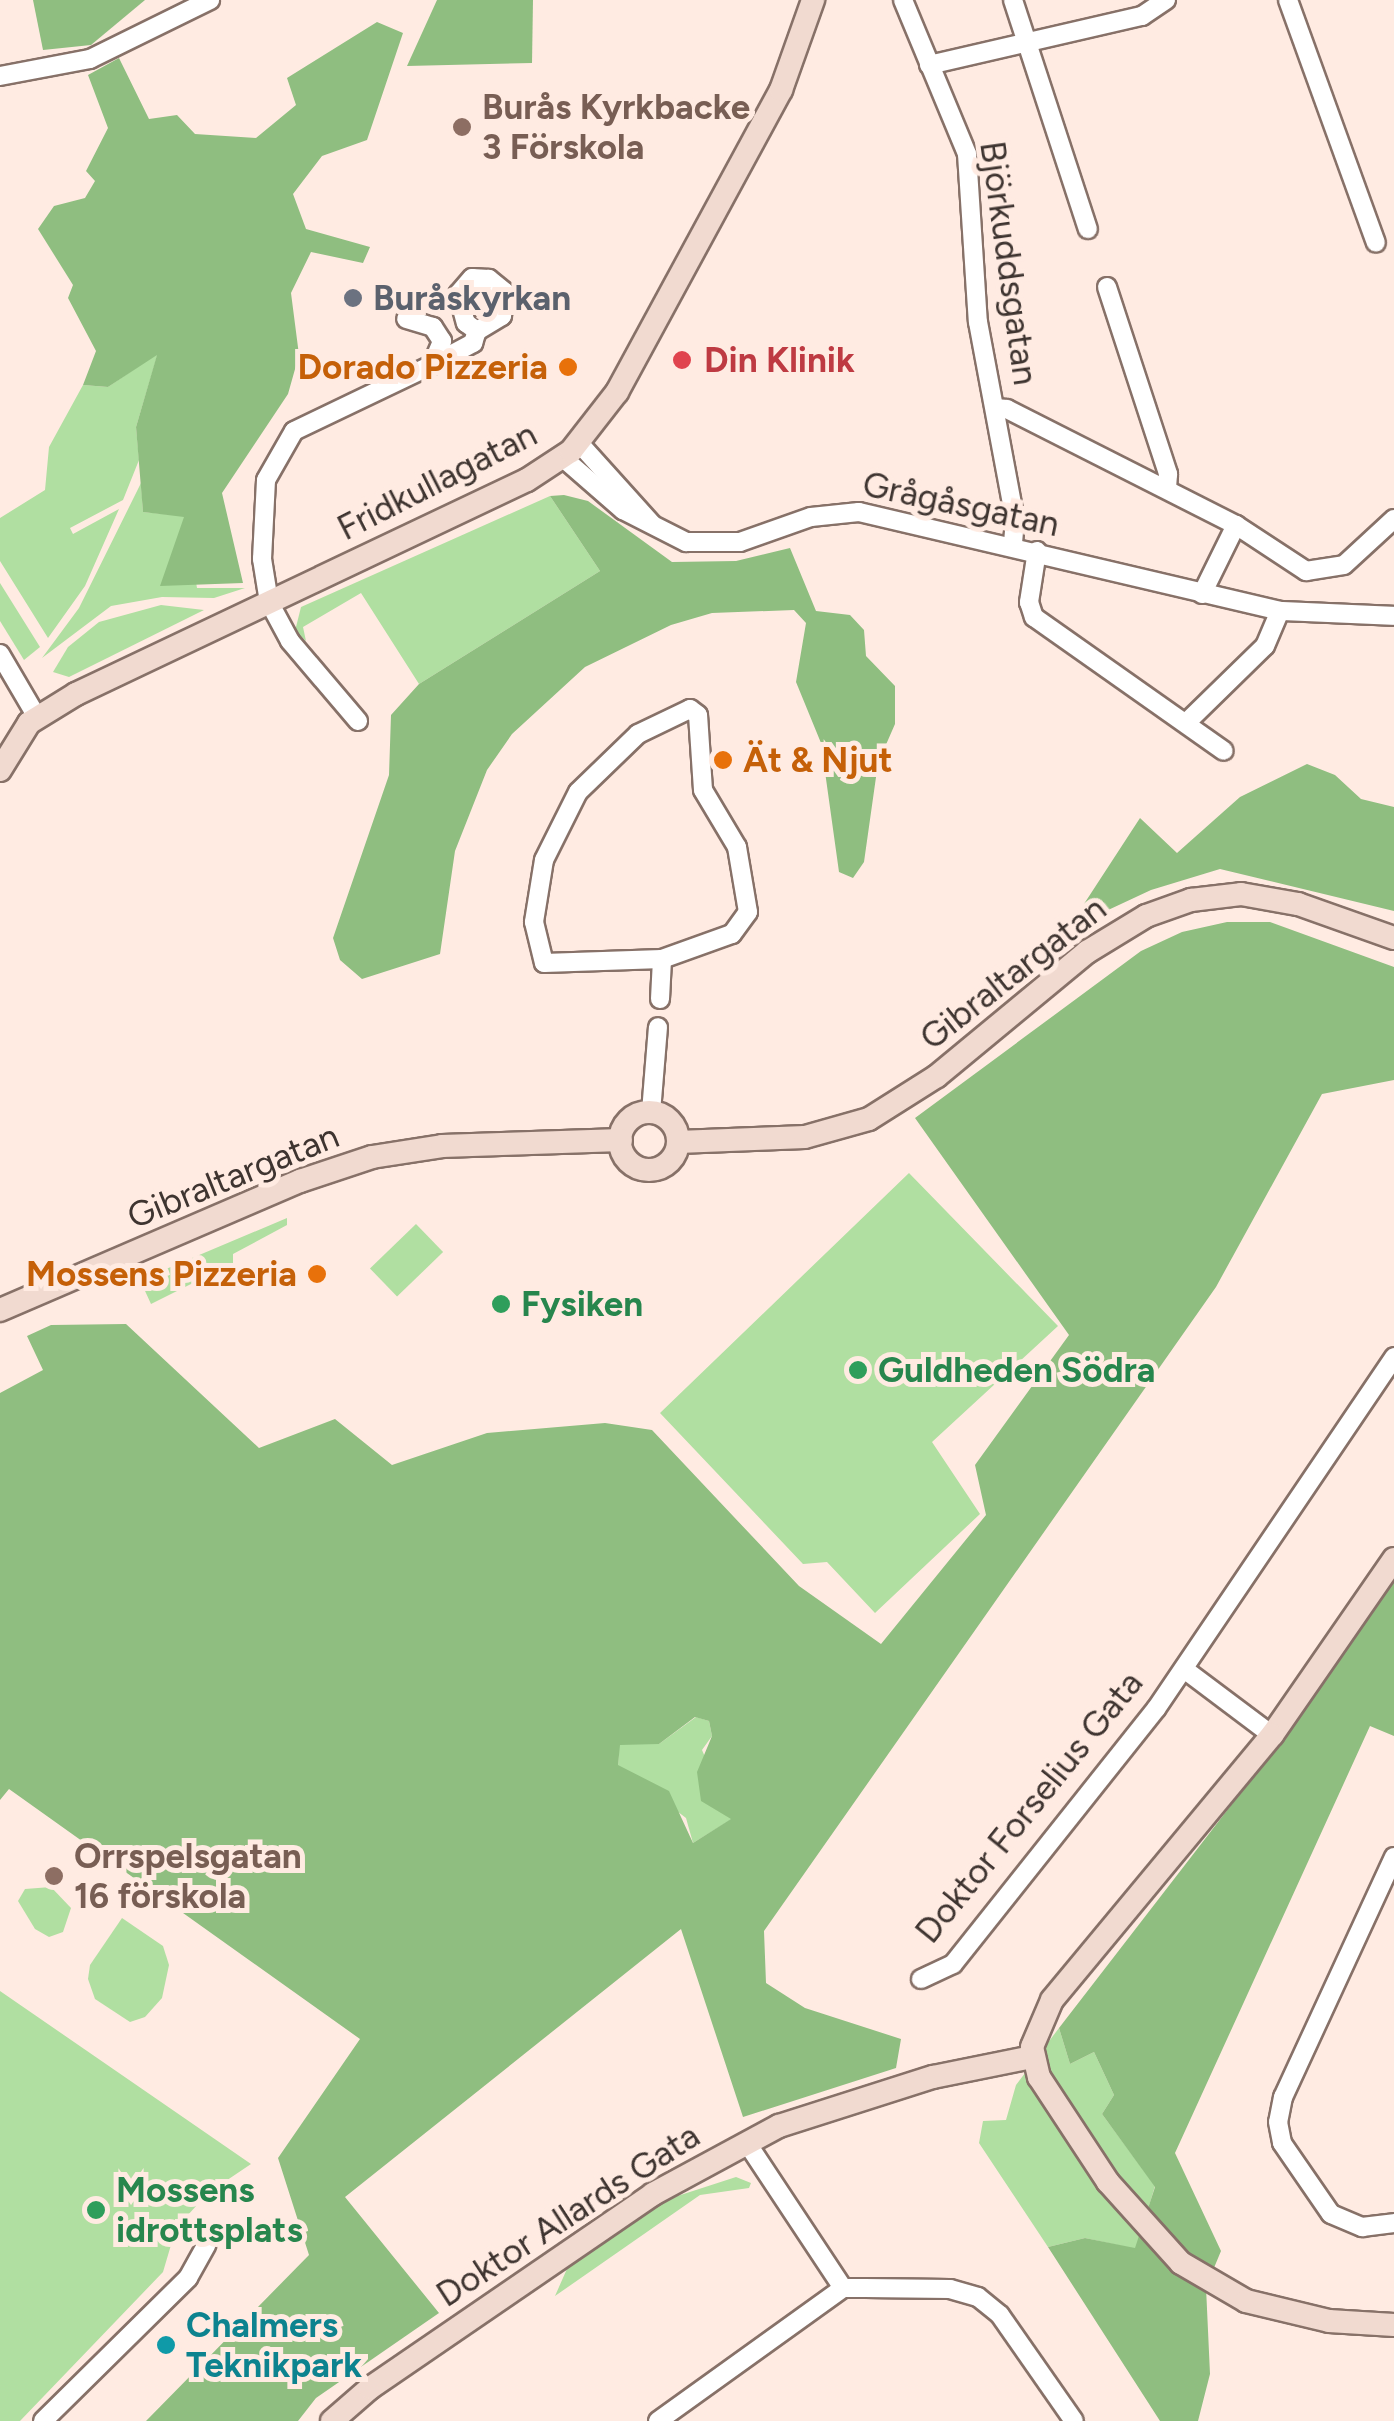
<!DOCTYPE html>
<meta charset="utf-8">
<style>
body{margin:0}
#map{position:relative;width:1394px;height:2421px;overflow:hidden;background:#ffebe2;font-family:Figtree,sans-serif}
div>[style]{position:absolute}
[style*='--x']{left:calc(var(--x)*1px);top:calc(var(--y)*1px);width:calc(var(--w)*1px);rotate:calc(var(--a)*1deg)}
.green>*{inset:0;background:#b0dfa1;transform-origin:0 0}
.forest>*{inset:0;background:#8fbe80}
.roads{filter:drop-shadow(2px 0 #877168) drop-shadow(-2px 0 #877168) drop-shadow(0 2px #877168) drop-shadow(0 -2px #877168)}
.street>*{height:18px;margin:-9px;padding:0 9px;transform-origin:9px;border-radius:9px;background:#fff}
.secondary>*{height:22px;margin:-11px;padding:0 11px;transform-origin:11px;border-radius:11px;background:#f1dad0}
.secondary>.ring{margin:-11px;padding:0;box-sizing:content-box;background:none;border:22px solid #f1dad0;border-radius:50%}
.dots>*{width:28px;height:28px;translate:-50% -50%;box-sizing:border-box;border:5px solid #ffebe2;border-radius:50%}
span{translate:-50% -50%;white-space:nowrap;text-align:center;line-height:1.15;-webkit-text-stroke:10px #ffebe2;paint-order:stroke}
.education-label{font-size:35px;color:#785e54;font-weight:700}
.left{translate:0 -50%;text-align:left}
.street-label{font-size:35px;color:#3e3430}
.worship-label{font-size:35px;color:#5b616d;font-weight:700}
.health-label{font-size:35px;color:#be3a42;font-weight:700}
.food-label{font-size:35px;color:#c56008;font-weight:700}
.right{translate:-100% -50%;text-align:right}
.leisure-label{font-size:35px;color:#27864d;font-weight:700}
.culture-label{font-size:35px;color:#0d838f;font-weight:700}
</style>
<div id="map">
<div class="green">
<div style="clip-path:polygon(158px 353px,136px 427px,139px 460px,123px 500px,70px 528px,73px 534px,119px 509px,85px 586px,48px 638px,0 561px,0 518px,45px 490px,49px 447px,83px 385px,108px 387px)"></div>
<div style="clip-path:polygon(141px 483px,143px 512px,185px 516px,197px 588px,245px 588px,214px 598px,162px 597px,111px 606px,42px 658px,79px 608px)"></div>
<div style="clip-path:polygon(550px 496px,600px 571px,419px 684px,361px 593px,303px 627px,306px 641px,295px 631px,301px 607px)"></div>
<div style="clip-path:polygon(0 583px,40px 647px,24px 660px,0 621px)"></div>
<div style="clip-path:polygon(161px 605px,204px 610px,69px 677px,53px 672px,68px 647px,99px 622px)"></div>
<div style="clip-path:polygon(909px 1173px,1058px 1326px,932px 1442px,980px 1514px,875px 1613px,827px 1562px,803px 1564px,660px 1413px)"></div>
<div style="clip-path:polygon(287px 1218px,287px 1225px,233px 1254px,233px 1263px,151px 1304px,140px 1280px)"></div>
<div style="left:416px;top:1224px;width:39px;height:64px;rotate:46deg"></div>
<div style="clip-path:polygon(696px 1717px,709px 1721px,712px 1736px,702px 1750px,732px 1819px,693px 1843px,686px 1818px,618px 1766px,619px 1744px,659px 1744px)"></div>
<div style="clip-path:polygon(51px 1887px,71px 1908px,63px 1932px,49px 1937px,35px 1929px,18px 1901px,25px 1889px)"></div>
<div style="clip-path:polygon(122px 1918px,163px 1946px,169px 1965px,162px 1998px,145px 2017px,130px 2022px,95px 1999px,88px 1979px,90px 1965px)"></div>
<div style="clip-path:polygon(0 1991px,251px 2164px,208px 2193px,176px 2228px,163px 2272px,20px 2421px,0 2421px)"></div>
<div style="clip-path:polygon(1059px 2028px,1070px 2064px,1094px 2052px,1114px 2095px,1102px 2114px,1155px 2186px,1136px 2249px,1085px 2238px,1048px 2247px,979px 2143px,983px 2121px,1006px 2120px,1016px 2085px)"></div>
<div style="clip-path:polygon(736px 2177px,751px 2183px,749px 2188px,700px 2195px,555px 2296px,570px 2262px,659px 2202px)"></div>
</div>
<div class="forest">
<div style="clip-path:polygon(33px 0,145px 0,91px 45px,43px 50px)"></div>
<div style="clip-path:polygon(437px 0,533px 0,532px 63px,407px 66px)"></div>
<div style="clip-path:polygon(377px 22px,403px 33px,367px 140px,322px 156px,293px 194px,306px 229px,370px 247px,363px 263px,311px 252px,291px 293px,299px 355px,288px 394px,222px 493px,243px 583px,160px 586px,184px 517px,143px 512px,136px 427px,157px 355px,108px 387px,83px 385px,96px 351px,68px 298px,73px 285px,38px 229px,54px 206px,85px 198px,95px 181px,86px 171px,108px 128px,88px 75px,119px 58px,149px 119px,177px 115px,195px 134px,256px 138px,296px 105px,287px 78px)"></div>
<div style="clip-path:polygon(564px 495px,588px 501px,672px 562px,736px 561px,790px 548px,816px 611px,850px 615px,864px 630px,866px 656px,895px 686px,895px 724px,878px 763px,864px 862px,853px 878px,839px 872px,821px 743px,796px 682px,806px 623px,794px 610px,712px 613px,671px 625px,585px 667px,512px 734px,487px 770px,455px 851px,440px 954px,362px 979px,340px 960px,333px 938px,389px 775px,391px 715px,419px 684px,600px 571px,550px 496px)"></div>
<div style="clip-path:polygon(1307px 764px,1335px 775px,1361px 799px,1394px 807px,1394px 911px,1220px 869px,1151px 890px,1091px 918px,1082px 907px,1140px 818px,1177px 853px,1240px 797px)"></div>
<div style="clip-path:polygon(evenodd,1227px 922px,1270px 922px,1394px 967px,1394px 1080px,1322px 1094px,1216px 1287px,764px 1931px,766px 1983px,805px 2008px,901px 2039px,896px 2068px,743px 2117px,681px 1929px,345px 2197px,439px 2313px,316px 2398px,298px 2421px,146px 2421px,309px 2255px,278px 2158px,360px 2039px,9px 1789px,0 1800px,0 1393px,43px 1370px,27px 1336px,51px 1325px,126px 1324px,259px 1448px,335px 1419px,392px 1465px,487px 1433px,605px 1423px,652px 1430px,799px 1586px,881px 1644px,986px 1515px,975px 1465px,1069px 1335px,915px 1118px,1141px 951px,1182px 932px,1227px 922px,695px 1717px,709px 1721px,712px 1736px,697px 1772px,701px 1801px,731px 1819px,693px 1843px,669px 1791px,618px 1765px,620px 1745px,659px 1744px,695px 1717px)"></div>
<div style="clip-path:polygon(1394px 1573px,1394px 1736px,1370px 1726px,1175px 2153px,1221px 2251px,1206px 2287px,1210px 2374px,1198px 2421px,1160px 2421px,1048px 2247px,1085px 2238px,1135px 2248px,1155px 2187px,1102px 2114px,1114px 2095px,1094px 2052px,1070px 2064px,1059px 2028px,1232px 1804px)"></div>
</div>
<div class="roads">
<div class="street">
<div style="--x:903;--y:0;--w:167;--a:67.4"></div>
<div style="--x:967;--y:154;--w:168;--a:86.3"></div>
<div style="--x:978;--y:322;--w:201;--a:79.4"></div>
<div style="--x:1015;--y:520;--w:24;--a:95"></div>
<div style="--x:1013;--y:0;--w:241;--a:71.9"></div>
<div style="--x:1288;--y:0;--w:258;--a:70.1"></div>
<div style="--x:929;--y:65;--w:219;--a:-13"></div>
<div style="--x:1142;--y:16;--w:29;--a:-34"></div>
<div style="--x:0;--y:76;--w:92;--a:-10.7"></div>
<div style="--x:90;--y:59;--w:134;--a:-26.2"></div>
<div style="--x:1107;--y:287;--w:197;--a:71.9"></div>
<div style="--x:1168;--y:474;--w:15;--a:94"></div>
<div style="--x:432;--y:365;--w:47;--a:-28.2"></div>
<div style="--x:473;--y:343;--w:13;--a:-72"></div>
<div style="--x:477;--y:331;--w:29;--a:-31"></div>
<div style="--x:502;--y:316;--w:24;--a:-83"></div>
<div style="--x:505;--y:292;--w:21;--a:-141"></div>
<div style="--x:489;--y:279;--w:17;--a:-177"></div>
<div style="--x:472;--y:278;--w:21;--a:131"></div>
<div style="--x:458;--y:294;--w:30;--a:75"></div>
<div style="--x:466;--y:323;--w:14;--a:36"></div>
<div style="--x:995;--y:408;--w:12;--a:5"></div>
<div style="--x:1007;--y:409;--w:257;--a:26.9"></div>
<div style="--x:1236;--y:525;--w:84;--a:33.3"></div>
<div style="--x:1306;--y:571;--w:38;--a:-9"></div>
<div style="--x:1344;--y:565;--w:68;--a:-42.6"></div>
<div style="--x:579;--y:443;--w:109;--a:48"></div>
<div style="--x:562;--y:457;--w:81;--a:41"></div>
<div style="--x:623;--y:510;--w:71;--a:26.9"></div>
<div style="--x:686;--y:542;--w:54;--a:0"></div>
<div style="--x:740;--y:542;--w:75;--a:-19.4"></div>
<div style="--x:811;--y:517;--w:48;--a:-5.9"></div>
<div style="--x:859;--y:512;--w:432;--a:13.2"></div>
<div style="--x:1280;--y:611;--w:114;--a:2.5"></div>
<div style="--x:1037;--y:551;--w:52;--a:98.9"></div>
<div style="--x:1029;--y:602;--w:16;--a:72"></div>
<div style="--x:1034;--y:617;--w:232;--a:35.2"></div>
<div style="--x:1202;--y:594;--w:77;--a:-63.8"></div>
<div style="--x:0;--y:654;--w:73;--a:59.6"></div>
<div style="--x:358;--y:721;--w:105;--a:-130.4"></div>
<div style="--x:290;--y:641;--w:44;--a:-118.3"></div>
<div style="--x:269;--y:602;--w:44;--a:-99.2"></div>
<div style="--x:262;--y:559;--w:79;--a:-87.1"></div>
<div style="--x:266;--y:480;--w:56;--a:-60.3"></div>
<div style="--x:294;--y:431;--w:153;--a:-25.6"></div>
<div style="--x:432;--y:365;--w:26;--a:-67"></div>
<div style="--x:442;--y:341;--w:17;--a:-123"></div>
<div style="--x:433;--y:327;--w:28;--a:-163"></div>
<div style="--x:1186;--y:723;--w:110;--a:-44.3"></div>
<div style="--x:1265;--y:646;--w:38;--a:-67"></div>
<div style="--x:660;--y:999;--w:40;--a:-87.1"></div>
<div style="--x:662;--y:959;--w:74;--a:-19.7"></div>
<div style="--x:732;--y:934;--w:27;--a:-54"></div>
<div style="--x:748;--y:912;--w:66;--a:-99.6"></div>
<div style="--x:737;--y:847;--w:66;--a:-120.8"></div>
<div style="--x:703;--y:790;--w:75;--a:-93.8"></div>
<div style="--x:698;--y:715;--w:10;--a:-143"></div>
<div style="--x:690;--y:709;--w:58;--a:154.3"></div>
<div style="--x:638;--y:734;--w:83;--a:136"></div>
<div style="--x:578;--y:792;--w:76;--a:116.6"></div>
<div style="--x:544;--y:860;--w:63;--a:99.2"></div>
<div style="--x:534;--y:922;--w:42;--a:76.3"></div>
<div style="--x:544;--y:963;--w:118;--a:-1.9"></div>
<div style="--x:651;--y:1112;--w:85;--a:-85.3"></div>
<div style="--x:1184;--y:1669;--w:110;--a:36.9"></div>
<div style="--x:1394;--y:1857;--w:264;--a:114.8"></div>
<div style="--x:1283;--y:2097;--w:25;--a:101"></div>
<div style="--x:1278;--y:2122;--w:21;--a:79"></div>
<div style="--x:1282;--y:2143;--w:86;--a:55.4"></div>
<div style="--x:1331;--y:2214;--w:34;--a:23"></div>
<div style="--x:1362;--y:2227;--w:32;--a:-7"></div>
<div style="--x:921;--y:1979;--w:35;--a:-25"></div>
<div style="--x:953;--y:1964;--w:326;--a:-51.5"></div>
<div style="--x:1156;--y:1709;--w:425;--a:-55.9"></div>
<div style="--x:747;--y:2143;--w:174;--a:56.5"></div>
<div style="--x:43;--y:2421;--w:204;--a:-44.6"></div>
<div style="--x:188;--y:2278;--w:38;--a:-61"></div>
<div style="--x:658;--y:2421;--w:228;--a:-35.7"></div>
<div style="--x:843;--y:2288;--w:22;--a:0"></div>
<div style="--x:865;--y:2288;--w:85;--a:0.7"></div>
<div style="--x:950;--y:2289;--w:29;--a:16"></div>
<div style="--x:978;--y:2297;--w:28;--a:39"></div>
<div style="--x:1000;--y:2315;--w:129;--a:55.1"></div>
</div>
<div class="secondary">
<div style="--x:0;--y:770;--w:55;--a:-58.3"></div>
<div style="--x:29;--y:723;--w:55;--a:-31.7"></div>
<div style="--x:76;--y:694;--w:499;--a:-25.4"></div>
<div style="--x:527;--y:480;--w:53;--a:-33.4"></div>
<div style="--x:571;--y:451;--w:75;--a:-52.1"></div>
<div style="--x:617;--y:392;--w:344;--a:-61.5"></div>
<div style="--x:781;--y:90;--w:96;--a:-70.4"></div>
<div class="ring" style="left:620px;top:1112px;width:36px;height:36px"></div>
<div style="--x:678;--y:1142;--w:127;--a:-2.3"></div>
<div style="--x:805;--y:1137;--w:66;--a:-15.7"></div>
<div style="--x:869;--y:1119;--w:80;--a:-32.3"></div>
<div style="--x:937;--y:1076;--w:195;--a:-39.6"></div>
<div style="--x:1087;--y:952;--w:69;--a:-31.4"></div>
<div style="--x:1146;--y:916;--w:48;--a:-19.6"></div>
<div style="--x:1191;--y:900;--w:50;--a:-6.8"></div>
<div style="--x:1241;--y:894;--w:58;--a:10"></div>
<div style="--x:1298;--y:904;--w:102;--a:19.5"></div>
<div style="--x:0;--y:1310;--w:327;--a:-23.3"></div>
<div style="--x:300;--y:1181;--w:76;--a:-18.4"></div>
<div style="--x:372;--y:1157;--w:71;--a:-8.9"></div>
<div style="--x:442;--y:1146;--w:179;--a:-1.9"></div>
<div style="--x:1394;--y:1559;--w:214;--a:124.7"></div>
<div style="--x:1272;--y:1735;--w:344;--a:129.7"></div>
<div style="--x:1052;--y:2000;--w:51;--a:113.1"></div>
<div style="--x:1032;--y:2047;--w:31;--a:77"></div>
<div style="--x:1039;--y:2077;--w:126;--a:56.7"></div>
<div style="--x:1108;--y:2182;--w:109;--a:48"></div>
<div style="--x:1181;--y:2263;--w:75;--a:30.3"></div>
<div style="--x:1246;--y:2301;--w:85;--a:13.5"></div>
<div style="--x:1329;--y:2321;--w:65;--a:3.5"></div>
<div style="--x:332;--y:2421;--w:50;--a:-41"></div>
<div style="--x:370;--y:2388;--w:343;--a:-34.4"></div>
<div style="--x:653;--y:2194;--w:143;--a:-28.4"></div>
<div style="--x:779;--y:2126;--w:162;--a:-17.7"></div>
<div style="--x:933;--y:2077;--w:101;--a:-11.4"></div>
</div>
</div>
<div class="dots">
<div style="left:462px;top:127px;background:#8d6e63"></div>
<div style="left:353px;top:298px;background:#6b7280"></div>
<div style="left:682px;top:360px;background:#e0444e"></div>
<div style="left:568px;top:367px;background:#e8710a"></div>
<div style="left:723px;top:760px;background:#e8710a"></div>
<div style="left:317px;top:1274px;background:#e8710a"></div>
<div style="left:501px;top:1304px;background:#2e9e5b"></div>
<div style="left:858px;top:1370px;background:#2e9e5b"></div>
<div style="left:54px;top:1876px;background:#8d6e63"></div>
<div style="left:96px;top:2210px;background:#2e9e5b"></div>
<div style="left:166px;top:2345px;background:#0f9aa8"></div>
</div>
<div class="education-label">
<span class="left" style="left:482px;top:127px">Burås Kyrkbacke<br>3 Förskola</span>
<span class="left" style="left:74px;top:1876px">Orrspelsgatan<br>16 förskola</span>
</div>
<div class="street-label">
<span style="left:1009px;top:263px;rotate:82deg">Björkuddsgatan</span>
<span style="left:437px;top:481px;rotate:-27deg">Fridkullagatan</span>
<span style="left:961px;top:504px;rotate:12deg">Grågåsgatan</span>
<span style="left:1013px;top:973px;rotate:-38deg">Gibraltargatan</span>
<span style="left:233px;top:1176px;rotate:-22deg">Gibraltargatan</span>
<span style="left:1029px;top:1807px;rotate:-51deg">Doktor Forselius Gata</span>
<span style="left:568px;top:2215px;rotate:-33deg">Doktor Allards Gata</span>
</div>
<div class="worship-label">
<span class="left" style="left:373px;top:298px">Buråskyrkan</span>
</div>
<div class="health-label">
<span class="left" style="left:704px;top:360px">Din Klinik</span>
</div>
<div class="food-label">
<span class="right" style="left:548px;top:367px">Dorado Pizzeria</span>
<span class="left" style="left:743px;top:760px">Ät &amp; Njut</span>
<span class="right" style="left:297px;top:1274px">Mossens Pizzeria</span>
</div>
<div class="leisure-label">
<span class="left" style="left:521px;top:1304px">Fysiken</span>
<span class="left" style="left:878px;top:1370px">Guldheden Södra</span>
<span class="left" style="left:116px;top:2210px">Mossens<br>idrottsplats</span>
</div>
<div class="culture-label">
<span class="left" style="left:186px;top:2345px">Chalmers<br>Teknikpark</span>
</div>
</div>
